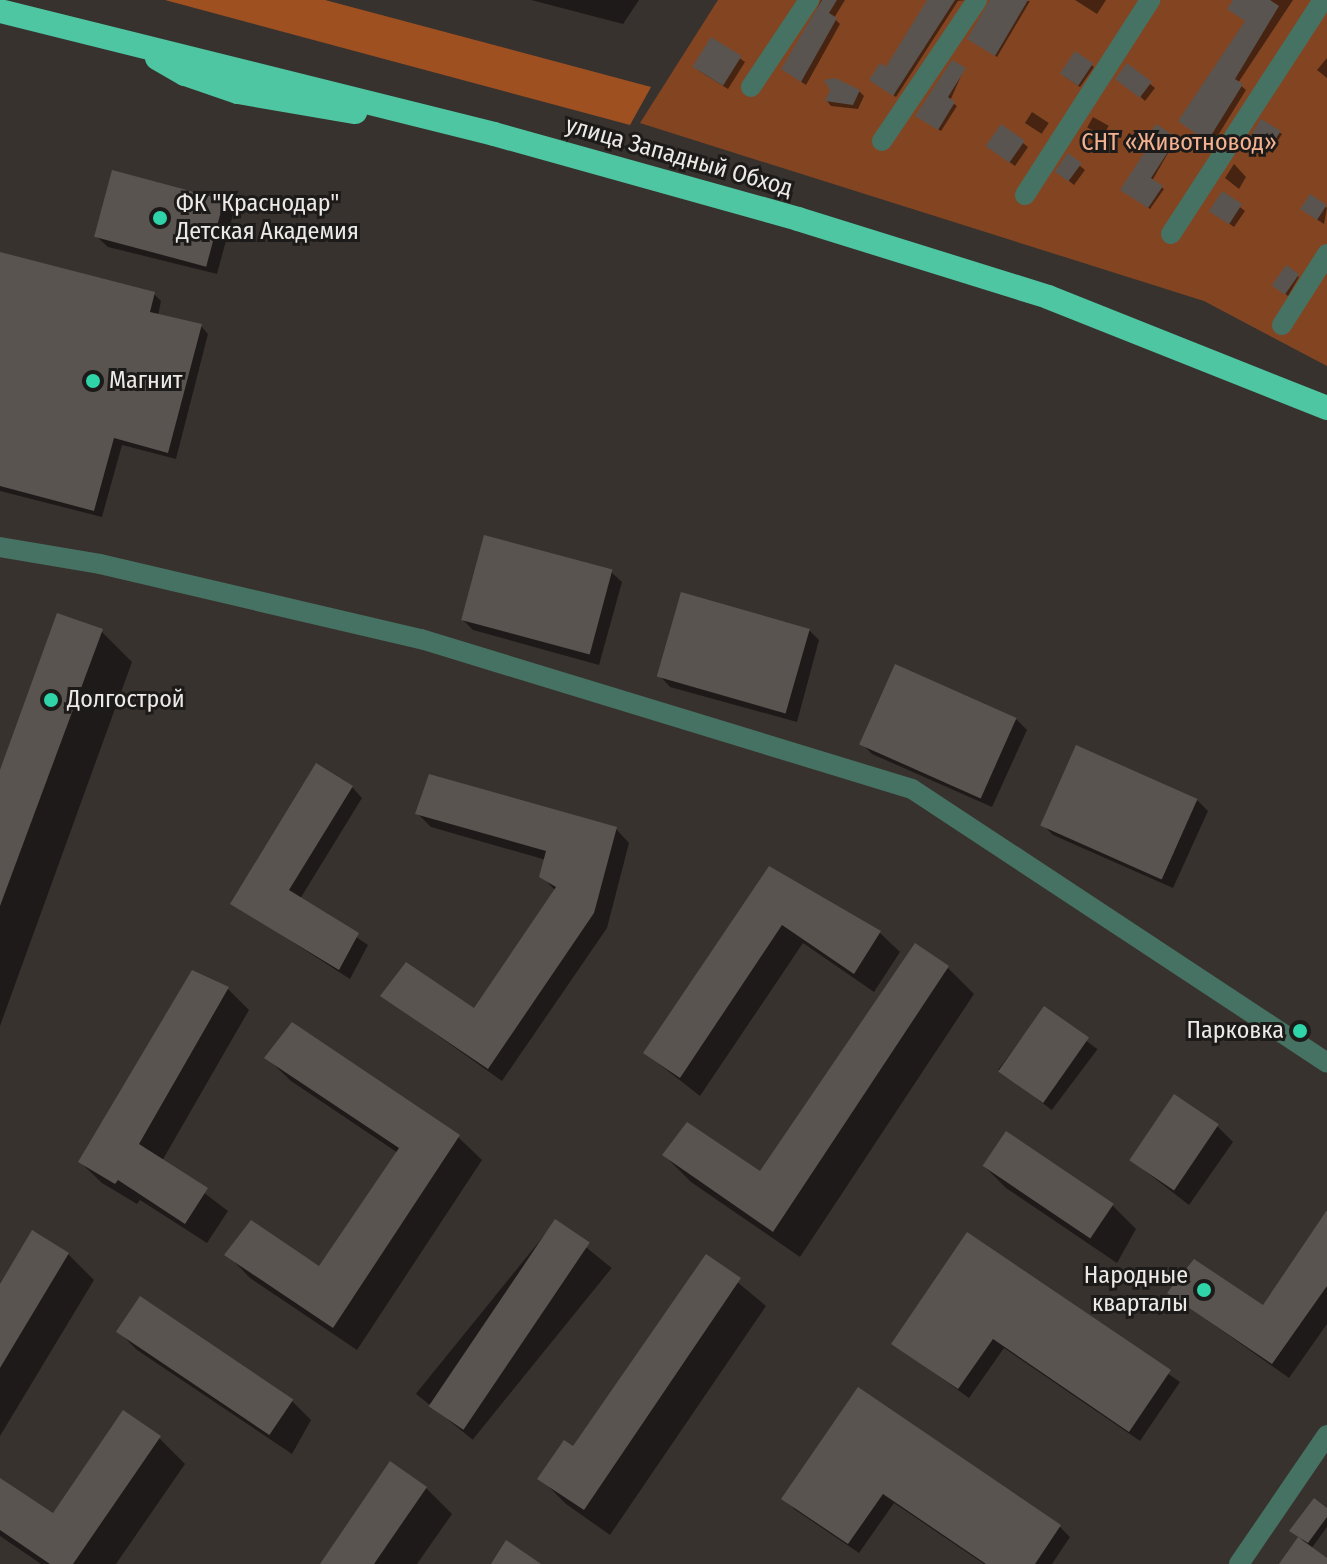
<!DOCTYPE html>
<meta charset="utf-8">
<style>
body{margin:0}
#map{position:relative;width:1327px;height:1564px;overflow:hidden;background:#38322f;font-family:"Fira Sans Condensed",sans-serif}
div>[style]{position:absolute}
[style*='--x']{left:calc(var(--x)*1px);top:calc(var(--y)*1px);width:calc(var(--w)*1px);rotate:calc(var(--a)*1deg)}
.green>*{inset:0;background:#834521}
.forest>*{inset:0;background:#9f5021}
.shadow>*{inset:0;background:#0007;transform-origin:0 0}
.building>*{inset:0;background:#5a5450;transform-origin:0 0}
.street>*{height:20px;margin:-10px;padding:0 10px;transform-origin:10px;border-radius:10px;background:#467263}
.highway>*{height:24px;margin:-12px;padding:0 12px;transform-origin:12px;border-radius:12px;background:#4ec6a2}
.dots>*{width:22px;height:22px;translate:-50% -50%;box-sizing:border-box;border:4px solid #1d1b19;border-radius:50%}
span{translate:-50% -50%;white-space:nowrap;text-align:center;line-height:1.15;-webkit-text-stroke:6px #1d1b19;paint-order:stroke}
.park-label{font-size:24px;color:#f4b290}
.street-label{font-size:24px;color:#ede9e7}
.poi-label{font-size:24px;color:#ede9e7}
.left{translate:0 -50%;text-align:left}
.right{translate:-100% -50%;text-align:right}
</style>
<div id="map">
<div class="green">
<div style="clip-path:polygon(718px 0,1327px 0,1327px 366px,1204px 301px,640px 123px)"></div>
</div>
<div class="forest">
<div style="clip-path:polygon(165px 0,325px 0,651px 87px,630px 125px)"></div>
</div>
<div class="shadow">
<div style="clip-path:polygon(531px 0,639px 0,623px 24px)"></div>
<div style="clip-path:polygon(821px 0,845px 0,834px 18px,840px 24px,806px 85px,788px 73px)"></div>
<div style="clip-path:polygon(942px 0,966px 0,958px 1px,896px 97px,874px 82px)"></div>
<div style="clip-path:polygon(996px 0,1030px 1px,997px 57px,972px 40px)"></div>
<div style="clip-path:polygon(1075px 0,1106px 0,1097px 14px)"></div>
<div style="clip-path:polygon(1235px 0,1293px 0,1238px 83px,1246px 90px,1212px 145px,1185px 125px,1247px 22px)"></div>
<div style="clip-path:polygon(712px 39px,745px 62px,728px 89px,699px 71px)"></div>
<div style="clip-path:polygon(1076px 54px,1094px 67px,1080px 87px,1064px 76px)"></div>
<div style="clip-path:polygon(1327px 58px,1327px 78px,1317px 70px)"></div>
<div style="clip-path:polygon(964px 69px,950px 101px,957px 106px,941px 131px,920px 118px)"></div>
<div style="clip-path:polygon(1119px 77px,1150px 84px,1155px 88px,1145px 101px)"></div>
<div style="clip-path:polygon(832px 90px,859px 91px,864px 96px,858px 109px,831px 106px,827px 101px)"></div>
<div style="left:1032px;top:112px;width:20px;height:13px;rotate:33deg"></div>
<div style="left:1093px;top:117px;width:18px;height:12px;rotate:29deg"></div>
<div style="clip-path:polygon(1262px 121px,1282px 134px,1271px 151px,1253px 140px)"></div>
<div style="clip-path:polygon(1176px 139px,1152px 181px,1164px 189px,1150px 209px,1124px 191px)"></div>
<div style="clip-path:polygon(1023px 143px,1028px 147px,1015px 166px,993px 150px)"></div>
<div style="clip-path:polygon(1068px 156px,1085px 170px,1074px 185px,1063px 176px)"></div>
<div style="clip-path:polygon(1234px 164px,1246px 177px,1239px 189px,1225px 178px)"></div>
<div style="clip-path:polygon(1223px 194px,1245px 211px,1234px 227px,1217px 215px)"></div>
<div style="clip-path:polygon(1311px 197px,1327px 208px,1324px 224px,1307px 213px)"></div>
<div style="clip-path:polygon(223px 200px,234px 211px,217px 274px,108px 247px,97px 237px)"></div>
<div style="clip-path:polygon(0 254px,154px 294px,161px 301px,158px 316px,201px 326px,208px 334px,176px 459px,122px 445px,102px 517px,0 491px)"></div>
<div style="clip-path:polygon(1287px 268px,1299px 277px,1288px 296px,1274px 285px)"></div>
<div style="clip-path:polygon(611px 572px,622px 582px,599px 665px,473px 630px,462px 619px)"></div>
<div style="clip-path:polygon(809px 630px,819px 640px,797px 722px,670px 687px,660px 676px)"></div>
<div style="clip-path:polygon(101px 631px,132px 662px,0 1026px,0 776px)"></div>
<div style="clip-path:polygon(1016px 719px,1027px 730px,992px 807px,872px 754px,862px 744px)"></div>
<div style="clip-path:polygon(352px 787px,362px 798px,300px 899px,368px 945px,350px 979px,232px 903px)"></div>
<div style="clip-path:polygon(1197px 800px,1208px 811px,1173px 888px,1053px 835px,1043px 825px)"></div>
<div style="clip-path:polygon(417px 813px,616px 829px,629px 843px,607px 928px,502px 1081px,382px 996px,474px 1011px,556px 891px,541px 876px,546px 860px,431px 827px)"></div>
<div style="clip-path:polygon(770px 869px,880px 933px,900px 952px,874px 992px,803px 943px,700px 1096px,645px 1053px)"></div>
<div style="clip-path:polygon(948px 968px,974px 994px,800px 1257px,691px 1182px,664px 1155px,760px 1174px)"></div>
<div style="clip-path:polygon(193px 972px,228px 989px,249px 1010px,162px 1161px,228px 1211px,207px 1243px,140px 1200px,137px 1204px,102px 1183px,80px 1162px)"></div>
<div style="left:1044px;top:1009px;width:67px;height:76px;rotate:37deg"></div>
<div style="clip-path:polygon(267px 1058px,458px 1137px,482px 1160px,357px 1350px,250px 1278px,227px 1254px,319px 1268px,398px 1153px,291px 1081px)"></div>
<div style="clip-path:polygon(1217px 1126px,1233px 1142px,1189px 1205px,1131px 1160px)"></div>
<div style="clip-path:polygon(1007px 1134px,1113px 1206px,1136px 1229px,1117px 1263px,1006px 1188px,983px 1165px)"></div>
<div style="clip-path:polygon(1327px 1214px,1327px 1324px,1289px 1378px,1169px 1293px,1263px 1308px)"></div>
<div style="left:555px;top:1222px;width:73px;height:221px;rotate:39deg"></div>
<div style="clip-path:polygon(968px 1235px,1180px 1382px,1140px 1441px,1004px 1348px,969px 1398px,894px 1344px)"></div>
<div style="clip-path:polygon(68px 1254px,94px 1280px,0 1436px,0 1287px)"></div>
<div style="clip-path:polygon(706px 1256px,766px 1306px,610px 1535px,566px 1504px,540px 1478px,573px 1449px)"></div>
<div style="clip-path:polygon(118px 1331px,292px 1401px,311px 1420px,292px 1454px,137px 1350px)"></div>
<div style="clip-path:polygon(858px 1390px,1060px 1527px,1070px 1537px,1052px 1564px,984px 1564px,894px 1503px,859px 1553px,794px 1509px,784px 1498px)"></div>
<div style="clip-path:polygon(159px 1438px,185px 1464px,116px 1564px,41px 1564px,0 1536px,0 1481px,53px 1516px)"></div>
<div style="clip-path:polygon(426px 1488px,452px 1514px,417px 1564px,321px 1564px)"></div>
<div style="clip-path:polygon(1327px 1510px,1327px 1527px,1311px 1549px,1327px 1564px,1282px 1564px)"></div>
</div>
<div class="building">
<div style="clip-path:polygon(822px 0,837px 0,829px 13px,837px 18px,801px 82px,781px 69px)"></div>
<div style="clip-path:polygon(927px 0,955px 0,893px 96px,869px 80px,880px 63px,886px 67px)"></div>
<div style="clip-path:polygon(990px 0,1028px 0,995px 56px,967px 39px)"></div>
<div style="clip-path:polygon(1233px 0,1270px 0,1279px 6px,1235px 79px,1243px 84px,1207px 142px,1178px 121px,1245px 21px,1227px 9px)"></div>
<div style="left:711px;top:37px;width:36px;height:35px;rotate:32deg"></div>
<div style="left:1075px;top:51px;width:22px;height:27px;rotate:34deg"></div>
<div style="clip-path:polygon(952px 60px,966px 68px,948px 97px,955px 102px,938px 130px,915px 116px)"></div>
<div style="left:1127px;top:63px;width:31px;height:20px;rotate:37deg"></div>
<div style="clip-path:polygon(835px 78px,860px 90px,853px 105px,825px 101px,830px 90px,824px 80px)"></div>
<div style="left:1261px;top:119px;width:23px;height:22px;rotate:31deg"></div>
<div style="left:1001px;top:124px;width:29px;height:27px;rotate:35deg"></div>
<div style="clip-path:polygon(1156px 124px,1177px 138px,1151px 178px,1163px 186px,1148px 208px,1120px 190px,1148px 147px,1143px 144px)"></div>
<div style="left:1068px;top:153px;width:17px;height:23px;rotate:36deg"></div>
<div style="left:112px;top:170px;width:116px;height:69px;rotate:15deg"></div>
<div style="left:1222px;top:191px;width:24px;height:24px;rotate:33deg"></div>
<div style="left:1310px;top:194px;width:20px;height:18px;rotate:33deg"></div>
<div style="clip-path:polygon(0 252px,155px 292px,150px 312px,202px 324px,168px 453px,114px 438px,94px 511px,0 486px)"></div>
<div style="left:1286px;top:265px;width:16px;height:25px;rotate:35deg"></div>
<div style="left:484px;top:535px;width:133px;height:88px;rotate:15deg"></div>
<div style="left:681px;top:592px;width:134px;height:88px;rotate:16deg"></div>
<div style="clip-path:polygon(57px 613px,103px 629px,0 906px,0 770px)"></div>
<div style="left:895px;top:664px;width:133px;height:88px;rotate:24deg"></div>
<div style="left:1076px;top:745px;width:133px;height:88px;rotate:24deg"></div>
<div style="clip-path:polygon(316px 763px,353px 786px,289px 890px,359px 933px,339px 970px,230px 904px)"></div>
<div style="clip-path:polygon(429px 774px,617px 827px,594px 913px,488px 1069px,380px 996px,406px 962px,474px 1008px,556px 887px,539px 877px,546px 851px,415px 814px)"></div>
<div style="clip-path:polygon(769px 866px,881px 931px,854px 974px,782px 925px,680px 1078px,643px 1053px)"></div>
<div style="clip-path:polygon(915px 943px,949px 966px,773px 1232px,662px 1155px,687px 1122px,760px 1171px)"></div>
<div style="clip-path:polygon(192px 970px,229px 987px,139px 1144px,208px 1188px,185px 1224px,118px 1180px,115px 1184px,78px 1162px)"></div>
<div style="left:1044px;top:1006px;width:55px;height:80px;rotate:35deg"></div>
<div style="clip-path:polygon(292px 1022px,460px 1135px,333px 1328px,224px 1255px,251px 1220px,319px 1266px,399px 1148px,264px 1058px)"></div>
<div style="left:1174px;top:1094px;width:54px;height:80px;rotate:34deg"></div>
<div style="left:1006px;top:1131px;width:130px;height:42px;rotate:34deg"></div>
<div style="clip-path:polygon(1327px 1210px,1327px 1286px,1272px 1364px,1167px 1293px,1194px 1259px,1263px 1305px)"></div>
<div style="left:555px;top:1219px;width:42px;height:226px;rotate:34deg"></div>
<div style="clip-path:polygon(32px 1230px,69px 1253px,0 1368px,0 1284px)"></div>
<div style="clip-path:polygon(967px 1232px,1171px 1370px,1129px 1432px,993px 1339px,958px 1389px,891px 1344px)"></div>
<div style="clip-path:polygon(706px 1254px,741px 1278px,584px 1510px,537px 1479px,564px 1440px,573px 1446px)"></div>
<div style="left:140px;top:1296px;width:185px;height:43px;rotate:34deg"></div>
<div style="clip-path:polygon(858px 1387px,1061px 1525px,1035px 1564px,986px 1564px,883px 1494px,848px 1544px,781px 1499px)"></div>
<div style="clip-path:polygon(123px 1410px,161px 1436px,73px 1564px,50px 1564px,0 1530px,0 1478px,53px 1513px)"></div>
<div style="clip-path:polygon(390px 1461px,427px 1487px,374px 1564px,320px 1564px)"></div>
<div style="clip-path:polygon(1314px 1498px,1327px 1508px,1327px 1517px,1308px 1543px,1289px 1531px)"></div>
<div style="clip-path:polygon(1298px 1537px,1327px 1558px,1327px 1564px,1279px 1564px)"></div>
<div style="clip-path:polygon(506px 1540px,541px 1564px,491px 1564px)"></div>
</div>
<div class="street">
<div style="--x:751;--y:87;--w:105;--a:-56.3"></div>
<div style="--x:882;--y:141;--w:170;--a:-56"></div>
<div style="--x:1025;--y:195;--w:232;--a:-57.3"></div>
<div style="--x:1171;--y:234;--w:279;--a:-57"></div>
<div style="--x:1282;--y:325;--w:84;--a:-57.6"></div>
<div style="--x:0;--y:547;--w:101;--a:9.6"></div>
<div style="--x:100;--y:564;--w:330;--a:13.2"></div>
<div style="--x:421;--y:639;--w:513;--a:16.99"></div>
<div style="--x:912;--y:789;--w:497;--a:33.4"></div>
<div style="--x:1239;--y:1564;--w:156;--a:-55.7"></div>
</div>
<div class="highway">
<div style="--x:0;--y:11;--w:509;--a:13.98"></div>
<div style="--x:494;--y:134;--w:316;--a:15.6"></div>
<div style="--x:798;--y:219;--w:262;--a:17.3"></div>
<div style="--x:1048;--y:297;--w:300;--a:21.7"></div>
<div style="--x:157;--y:58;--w:32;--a:30"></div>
<div style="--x:185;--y:74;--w:56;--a:18.8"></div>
<div style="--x:238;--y:92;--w:119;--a:9.7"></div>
</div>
<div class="dots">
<div style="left:160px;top:218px;background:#30d4a9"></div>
<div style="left:93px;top:381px;background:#30d4a9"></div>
<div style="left:51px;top:700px;background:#30d4a9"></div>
<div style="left:1300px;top:1031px;background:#30d4a9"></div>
<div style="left:1204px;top:1290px;background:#30d4a9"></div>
</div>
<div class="park-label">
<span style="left:1179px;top:143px">СНТ «Животновод»</span>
</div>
<div class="street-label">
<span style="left:679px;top:157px;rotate:16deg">улица Западный Обход</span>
</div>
<div class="poi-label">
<span class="left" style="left:176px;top:218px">ФК "Краснодар"<br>Детская Академия</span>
<span class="left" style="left:109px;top:381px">Магнит</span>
<span class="left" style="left:67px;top:700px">Долгострой</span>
<span class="right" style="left:1284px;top:1031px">Парковка</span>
<span class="right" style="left:1188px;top:1290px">Народные<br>кварталы</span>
</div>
</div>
